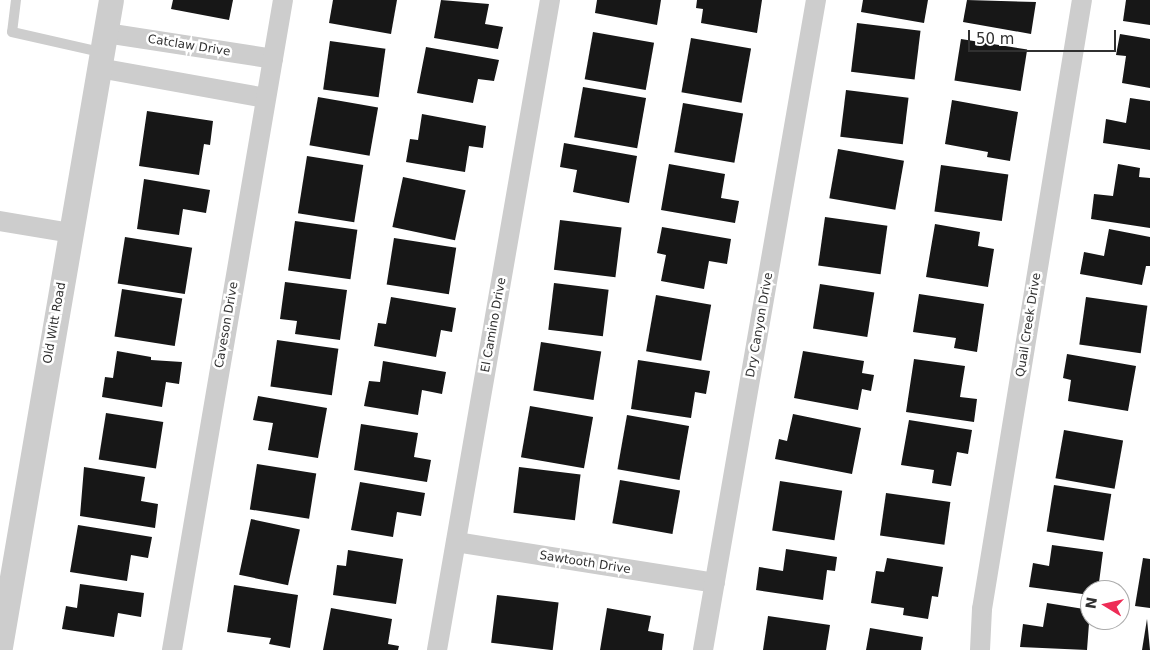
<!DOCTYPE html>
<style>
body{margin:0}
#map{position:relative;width:1150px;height:650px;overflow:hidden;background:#fff;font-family:"DejaVu Sans",sans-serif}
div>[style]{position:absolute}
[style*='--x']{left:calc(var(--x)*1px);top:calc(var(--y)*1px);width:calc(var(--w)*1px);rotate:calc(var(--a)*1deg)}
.building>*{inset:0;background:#171717;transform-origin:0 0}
.service>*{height:10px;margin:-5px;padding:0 5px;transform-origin:5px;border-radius:5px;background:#cdcdcd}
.minor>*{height:20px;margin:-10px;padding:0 10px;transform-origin:10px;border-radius:10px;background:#cdcdcd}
.tertiary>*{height:25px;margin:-12.5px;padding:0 12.5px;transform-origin:12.5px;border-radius:12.5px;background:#cdcdcd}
span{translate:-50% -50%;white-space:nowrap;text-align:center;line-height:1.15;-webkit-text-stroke:5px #fff;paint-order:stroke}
.street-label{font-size:12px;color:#303030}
.north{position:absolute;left:1080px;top:580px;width:50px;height:50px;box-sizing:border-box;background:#fff;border:1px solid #acacac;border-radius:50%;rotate:279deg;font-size:14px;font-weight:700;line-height:20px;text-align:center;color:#303030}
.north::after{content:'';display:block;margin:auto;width:18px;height:22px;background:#ee2c56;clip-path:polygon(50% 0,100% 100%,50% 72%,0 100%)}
.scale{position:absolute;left:968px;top:30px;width:148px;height:22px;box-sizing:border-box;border:2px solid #303030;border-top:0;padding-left:6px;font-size:15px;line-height:18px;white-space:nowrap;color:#303030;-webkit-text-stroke:4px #fff;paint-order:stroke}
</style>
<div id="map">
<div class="building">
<div style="clip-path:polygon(173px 0,233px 0,229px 20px,171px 9px)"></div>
<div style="clip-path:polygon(333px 0,397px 0,391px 34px,329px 23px)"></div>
<div style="clip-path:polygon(441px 0,489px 4px,485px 24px,503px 27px,498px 49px,434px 38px)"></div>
<div style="clip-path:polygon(597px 0,661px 0,657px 25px,595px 13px)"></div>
<div style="clip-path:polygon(697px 0,762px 0,757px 33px,701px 23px,703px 9px,696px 8px)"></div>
<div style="clip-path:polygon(863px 0,928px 0,924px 23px,861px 12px)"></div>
<div style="clip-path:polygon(967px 0,1036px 2px,1031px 34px,963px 22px)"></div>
<div style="clip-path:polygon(1126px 0,1150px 0,1150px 25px,1123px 21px)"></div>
<div style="left:857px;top:23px;width:64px;height:49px;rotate:7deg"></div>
<div style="left:593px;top:32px;width:62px;height:48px;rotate:10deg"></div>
<div style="clip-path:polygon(1120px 34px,1150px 39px,1150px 88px,1122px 83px,1126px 56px,1116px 55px)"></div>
<div style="left:691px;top:38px;width:61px;height:55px;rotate:10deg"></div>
<div style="left:961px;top:39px;width:67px;height:42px;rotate:9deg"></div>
<div style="left:330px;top:41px;width:56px;height:49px;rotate:8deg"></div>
<div style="clip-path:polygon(426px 47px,499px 60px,494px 81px,478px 79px,473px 103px,417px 93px)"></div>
<div style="left:583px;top:87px;width:64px;height:51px;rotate:10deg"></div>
<div style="left:846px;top:90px;width:63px;height:47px;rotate:7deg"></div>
<div style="left:318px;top:97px;width:61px;height:49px;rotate:10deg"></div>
<div style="clip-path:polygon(1130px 98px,1150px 101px,1150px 150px,1103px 143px,1106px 119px,1126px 123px)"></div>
<div style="clip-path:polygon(952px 100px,1018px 112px,1010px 161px,987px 157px,988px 152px,945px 144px)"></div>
<div style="left:683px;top:103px;width:61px;height:50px;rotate:10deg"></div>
<div style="clip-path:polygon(147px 111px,213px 121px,210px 145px,204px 144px,199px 175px,139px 166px)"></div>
<div style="clip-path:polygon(422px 114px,486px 126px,483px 148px,469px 146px,465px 172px,406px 162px,410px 139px,418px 140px)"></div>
<div style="clip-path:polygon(564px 143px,637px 156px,629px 203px,573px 192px,577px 170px,560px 167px)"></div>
<div style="left:838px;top:149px;width:67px;height:50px;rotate:10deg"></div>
<div style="left:307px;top:156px;width:57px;height:58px;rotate:9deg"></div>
<div style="clip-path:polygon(669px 164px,725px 174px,721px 198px,739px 201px,735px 223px,661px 210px)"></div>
<div style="clip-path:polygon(1118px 164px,1140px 168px,1139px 177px,1150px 178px,1150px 228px,1091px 219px,1094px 194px,1113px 196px)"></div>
<div style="left:941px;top:165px;width:68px;height:47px;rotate:8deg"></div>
<div style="left:403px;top:177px;width:64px;height:51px;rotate:12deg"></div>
<div style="clip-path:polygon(144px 179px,210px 190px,206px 213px,183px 209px,179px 235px,137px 229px)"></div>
<div style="left:825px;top:217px;width:63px;height:49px;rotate:8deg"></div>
<div style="left:560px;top:220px;width:62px;height:50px;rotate:7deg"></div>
<div style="left:295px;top:221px;width:63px;height:50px;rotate:8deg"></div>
<div style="clip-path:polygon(935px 224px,980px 232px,978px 246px,994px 249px,988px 287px,926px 277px)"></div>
<div style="clip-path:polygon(662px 227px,731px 239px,727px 264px,709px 261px,704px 289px,661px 281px,666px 255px,657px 253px)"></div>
<div style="clip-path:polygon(1109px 229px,1150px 237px,1150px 266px,1146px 266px,1142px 285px,1080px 274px,1084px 252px,1104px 256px)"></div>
<div style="left:125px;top:237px;width:68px;height:47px;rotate:9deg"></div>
<div style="left:394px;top:238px;width:63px;height:47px;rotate:9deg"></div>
<div style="clip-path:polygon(285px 282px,347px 290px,340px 340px,295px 334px,297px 321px,280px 319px)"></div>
<div style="left:554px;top:283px;width:55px;height:47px;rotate:7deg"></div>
<div style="left:820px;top:284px;width:55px;height:45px;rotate:9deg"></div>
<div style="left:122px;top:289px;width:61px;height:48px;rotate:9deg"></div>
<div style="clip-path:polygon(919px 294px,984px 304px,977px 352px,954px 348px,956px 338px,913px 332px)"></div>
<div style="left:656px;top:295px;width:56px;height:57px;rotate:10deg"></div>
<div style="clip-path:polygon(391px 297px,456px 308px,452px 332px,441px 330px,436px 357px,374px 346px,378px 323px,386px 324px)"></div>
<div style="left:1086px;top:297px;width:62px;height:48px;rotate:8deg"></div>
<div style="left:277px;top:340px;width:62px;height:47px;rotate:8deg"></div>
<div style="left:541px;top:342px;width:61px;height:49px;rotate:9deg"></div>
<div style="clip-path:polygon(117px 351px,151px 357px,151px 360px,182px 362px,179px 384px,166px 382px,162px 407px,102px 397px,105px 377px,113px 378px)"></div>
<div style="clip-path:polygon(803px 351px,864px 361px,862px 373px,874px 375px,871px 391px,862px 389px,858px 410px,794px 398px)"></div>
<div style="clip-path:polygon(1067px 354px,1136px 366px,1128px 411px,1068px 401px,1071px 380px,1063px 378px)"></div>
<div style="clip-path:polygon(914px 359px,965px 366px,960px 397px,977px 399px,974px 422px,906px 412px)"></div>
<div style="clip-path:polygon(638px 360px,710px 371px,706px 394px,695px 392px,691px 418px,631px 409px)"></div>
<div style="clip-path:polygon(383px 361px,446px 372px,442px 394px,422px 390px,418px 415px,364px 406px,369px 381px,380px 382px)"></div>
<div style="clip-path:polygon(258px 396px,327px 408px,318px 458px,268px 450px,273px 423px,253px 420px)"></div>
<div style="left:530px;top:406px;width:64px;height:52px;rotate:10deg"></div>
<div style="left:106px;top:413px;width:58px;height:47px;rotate:9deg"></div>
<div style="clip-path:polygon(793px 414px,861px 428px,852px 474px,775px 459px,779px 439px,787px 441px)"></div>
<div style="left:627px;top:415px;width:63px;height:55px;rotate:10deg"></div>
<div style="clip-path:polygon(909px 420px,972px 430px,968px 454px,957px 452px,951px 486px,932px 483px,934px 470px,901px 465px)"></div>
<div style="clip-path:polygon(361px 424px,418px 433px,414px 457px,431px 460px,427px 482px,354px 470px)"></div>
<div style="left:1064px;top:430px;width:60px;height:49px;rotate:10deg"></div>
<div style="left:257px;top:464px;width:60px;height:46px;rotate:9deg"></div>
<div style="clip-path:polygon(84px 467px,145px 477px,141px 501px,158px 504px,155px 528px,80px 516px)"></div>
<div style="left:519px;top:467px;width:62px;height:46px;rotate:7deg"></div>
<div style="left:620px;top:480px;width:61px;height:44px;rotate:10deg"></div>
<div style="left:780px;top:481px;width:63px;height:50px;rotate:9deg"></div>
<div style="clip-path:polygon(360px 482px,425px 493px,421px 516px,397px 512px,393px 537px,351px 530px)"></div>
<div style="left:1054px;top:485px;width:58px;height:47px;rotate:9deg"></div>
<div style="left:886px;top:493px;width:65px;height:43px;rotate:8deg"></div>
<div style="left:251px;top:519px;width:50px;height:57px;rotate:12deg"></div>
<div style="clip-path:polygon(78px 525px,152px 537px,148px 558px,131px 555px,127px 581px,70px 572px)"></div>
<div style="clip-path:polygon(1052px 545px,1103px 552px,1098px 590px,1090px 590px,1090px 595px,1029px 587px,1033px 563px,1049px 566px)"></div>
<div style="clip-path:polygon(786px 549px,837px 557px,835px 571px,827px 570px,823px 600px,756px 590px,759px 567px,783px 571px)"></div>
<div style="clip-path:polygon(348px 550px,403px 559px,396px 604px,333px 595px,337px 565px,346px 566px)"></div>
<div style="clip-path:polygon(887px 558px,943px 567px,938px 597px,932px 596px,928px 619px,903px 615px,904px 608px,871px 603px,876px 571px,884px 572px)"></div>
<div style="clip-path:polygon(1143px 558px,1150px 559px,1150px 608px,1135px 606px)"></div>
<div style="clip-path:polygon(80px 584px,144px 593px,141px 617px,118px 613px,114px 637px,62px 629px,66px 606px,77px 608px)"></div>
<div style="clip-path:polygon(234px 585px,298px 595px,290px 648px,269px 644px,271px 638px,227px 632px)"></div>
<div style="left:497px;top:595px;width:62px;height:48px;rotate:7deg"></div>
<div style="clip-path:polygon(1047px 603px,1090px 610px,1087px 650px,1020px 647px,1023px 624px,1043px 627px)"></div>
<div style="clip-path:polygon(331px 608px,392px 619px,388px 644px,399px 646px,398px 650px,323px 650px)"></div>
<div style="clip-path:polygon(607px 608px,651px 616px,648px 631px,664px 634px,662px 650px,600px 650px)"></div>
<div style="clip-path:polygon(768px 616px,830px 625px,826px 650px,763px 650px)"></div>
<div style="clip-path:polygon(1147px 619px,1150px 650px,1142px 650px)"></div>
<div style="clip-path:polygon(870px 628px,923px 637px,921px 650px,866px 650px)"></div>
</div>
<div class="service">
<div style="--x:16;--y:0;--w:32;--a:97"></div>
<div style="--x:12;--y:32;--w:91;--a:12.7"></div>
</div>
<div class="minor">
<div style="--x:106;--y:33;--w:169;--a:8.8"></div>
<div style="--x:99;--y:68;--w:169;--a:10.2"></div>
<div style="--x:0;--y:221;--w:72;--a:9.6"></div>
<div style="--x:456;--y:542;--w:262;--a:9"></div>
<div style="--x:172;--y:650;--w:659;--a:-80.31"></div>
<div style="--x:437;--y:650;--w:660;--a:-80.14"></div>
<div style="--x:703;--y:650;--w:660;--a:-80.14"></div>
<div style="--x:980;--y:650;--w:41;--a:-87.2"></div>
<div style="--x:982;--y:609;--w:617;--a:-80.68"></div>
</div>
<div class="tertiary">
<div style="--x:0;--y:647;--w:656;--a:-80.27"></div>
</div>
<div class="street-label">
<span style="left:189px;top:46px;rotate:9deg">Catclaw Drive</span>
<span style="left:55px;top:323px;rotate:-80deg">Old Witt Road</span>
<span style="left:227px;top:325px;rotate:-80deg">Caveson Drive</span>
<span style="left:494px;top:325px;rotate:-80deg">El Camino Drive</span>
<span style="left:760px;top:325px;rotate:-80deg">Dry Canyon Drive</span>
<span style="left:1029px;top:325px;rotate:-81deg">Quail Creek Drive</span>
<span style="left:585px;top:563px;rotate:9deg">Sawtooth Drive</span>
</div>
<div class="north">N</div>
<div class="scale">50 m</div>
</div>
